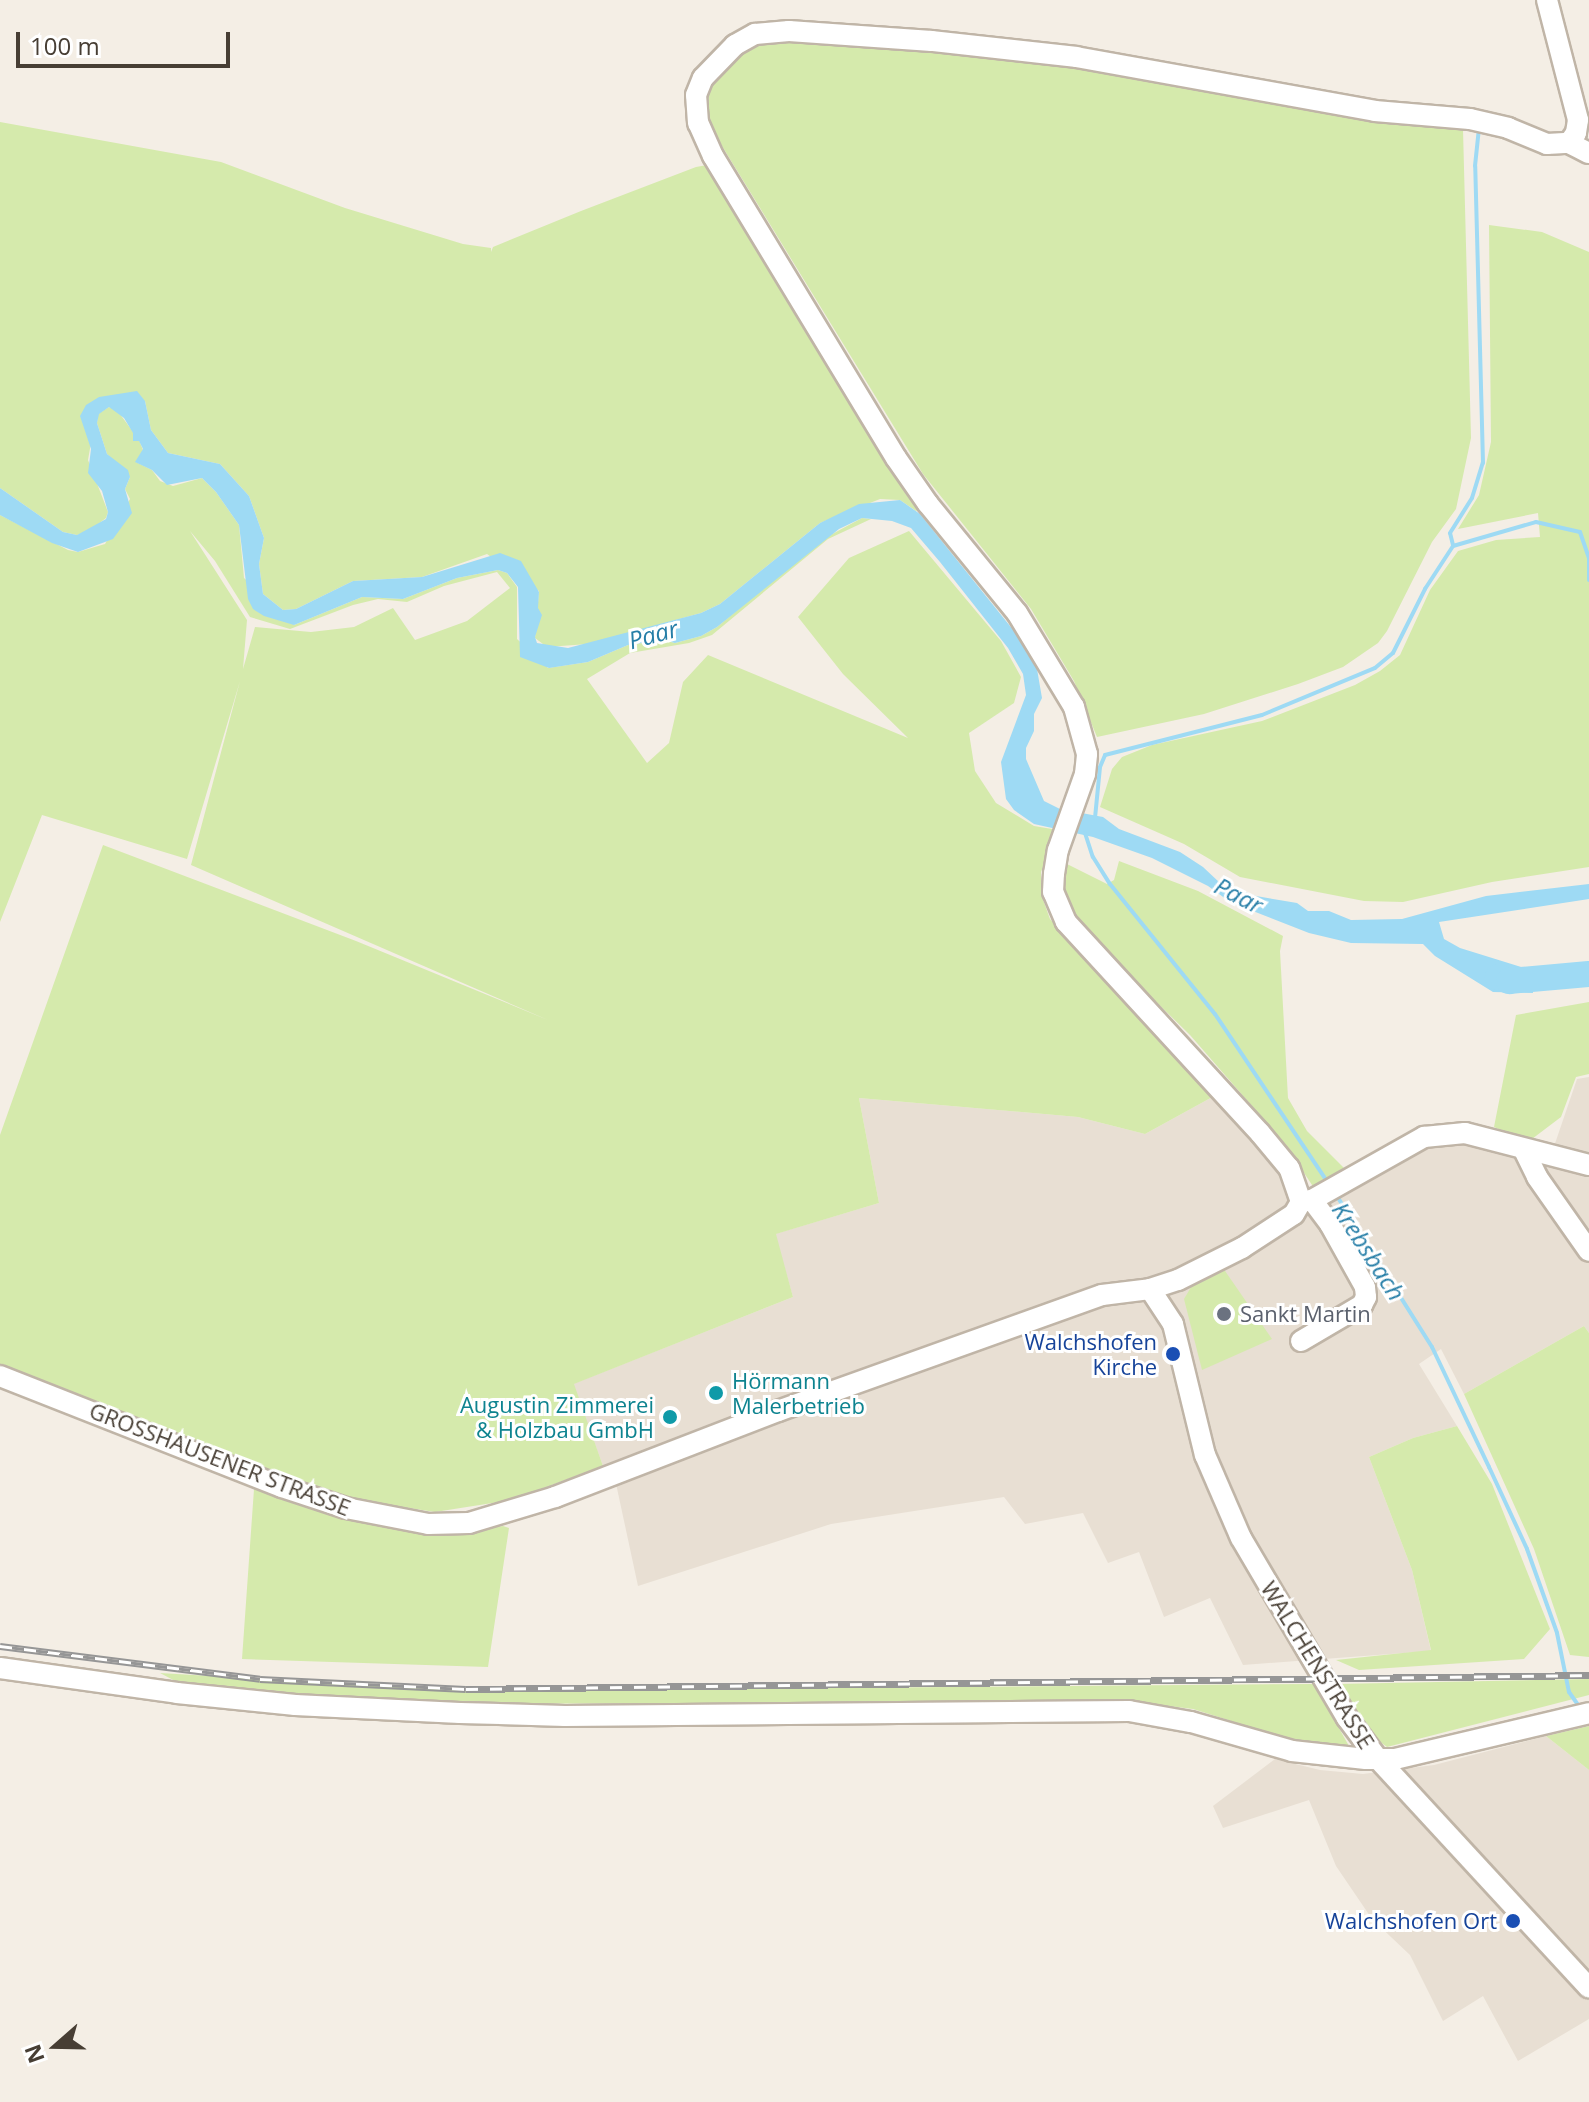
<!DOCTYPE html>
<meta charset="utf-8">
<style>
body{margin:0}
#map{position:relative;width:1589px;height:2102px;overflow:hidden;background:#f4eee5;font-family:"Open Sans",sans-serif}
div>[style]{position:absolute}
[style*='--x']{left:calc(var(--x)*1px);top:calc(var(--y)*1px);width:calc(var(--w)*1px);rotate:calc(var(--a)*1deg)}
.residential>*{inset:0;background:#e8dfd3}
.green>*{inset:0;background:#d5eaac}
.water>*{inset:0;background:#9edaf4}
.stream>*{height:4px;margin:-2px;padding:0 2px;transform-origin:2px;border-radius:2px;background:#9edaf4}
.river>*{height:26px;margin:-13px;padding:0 13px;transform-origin:13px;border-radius:13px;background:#9edaf4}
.roads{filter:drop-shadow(2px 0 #c0b5a7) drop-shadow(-2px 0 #c0b5a7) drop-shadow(0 2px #c0b5a7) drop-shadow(0 -2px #c0b5a7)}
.minor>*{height:20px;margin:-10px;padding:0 10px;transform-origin:10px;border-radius:10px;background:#fff}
.rail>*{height:7px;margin-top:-3.5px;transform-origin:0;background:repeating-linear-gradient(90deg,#fff 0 12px,#969696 0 24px);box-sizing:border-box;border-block:2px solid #969696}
.dots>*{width:22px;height:22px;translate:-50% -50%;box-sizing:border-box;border:4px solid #fff;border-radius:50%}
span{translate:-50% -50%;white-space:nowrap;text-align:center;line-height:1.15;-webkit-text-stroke:6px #fff;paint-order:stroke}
.worship-label{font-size:22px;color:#5b616d}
.left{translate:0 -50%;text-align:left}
.transit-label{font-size:22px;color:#164399}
.right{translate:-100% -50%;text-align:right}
.culture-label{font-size:22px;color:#0d838f}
.street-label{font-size:22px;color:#473e34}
.water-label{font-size:24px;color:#267ea7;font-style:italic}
.north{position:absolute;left:16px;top:2006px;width:80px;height:80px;-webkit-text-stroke:6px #fff;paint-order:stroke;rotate:250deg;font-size:22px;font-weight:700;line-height:32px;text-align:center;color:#473e34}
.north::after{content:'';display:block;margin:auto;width:28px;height:36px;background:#473e34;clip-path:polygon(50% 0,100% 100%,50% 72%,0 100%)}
.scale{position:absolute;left:16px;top:32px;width:214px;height:36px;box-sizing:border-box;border:4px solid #473e34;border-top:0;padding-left:10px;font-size:24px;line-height:28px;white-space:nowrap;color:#473e34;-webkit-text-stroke:6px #fff;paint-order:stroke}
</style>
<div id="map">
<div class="residential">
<div style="clip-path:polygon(1589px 1077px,1589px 1333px,1584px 1326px,1464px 1394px,1441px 1349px,1419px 1364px,1457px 1426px,1413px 1438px,1369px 1457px,1412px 1570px,1431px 1651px,1243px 1665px,1210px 1598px,1164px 1617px,1139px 1552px,1108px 1563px,1083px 1513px,1025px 1524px,1004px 1497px,831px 1524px,638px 1586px,615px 1479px,603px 1466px,573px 1384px,793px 1297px,775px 1234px,879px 1203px,859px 1098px,1078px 1117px,1145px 1134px,1216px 1095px,1271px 1157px,1296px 1204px,1426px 1127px,1491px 1130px,1547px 1167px,1577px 1079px)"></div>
<div style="clip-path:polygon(1546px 1736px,1589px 1770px,1589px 2019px,1518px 2061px,1483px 1996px,1443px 2021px,1410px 1955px,1372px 1919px,1336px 1866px,1309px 1800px,1223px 1828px,1213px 1806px,1275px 1759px,1320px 1770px,1363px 1774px,1434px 1765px)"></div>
</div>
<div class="green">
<div style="clip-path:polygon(823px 36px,1075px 65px,1463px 129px,1471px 438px,1456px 509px,1432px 542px,1387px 631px,1378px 643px,1343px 667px,1298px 684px,1204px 714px,1097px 737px,1074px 681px,1031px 609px,923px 474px,706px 120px,710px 85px,727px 56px,765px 40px)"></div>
<div style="clip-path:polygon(0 122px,221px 162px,345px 208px,463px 244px,491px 248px,491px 252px,493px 247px,581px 211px,696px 167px,713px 164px,924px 507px,916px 511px,900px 500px,880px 499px,820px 523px,720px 604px,701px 613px,588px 644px,547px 647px,535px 638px,539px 591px,487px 554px,422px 577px,353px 581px,296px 609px,283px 610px,263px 594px,259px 564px,264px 538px,249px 496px,220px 464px,168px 453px,151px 430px,145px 401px,99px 397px,88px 460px,108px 512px,106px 518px,89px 531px,77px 535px,63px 532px,0 488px)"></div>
<div style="clip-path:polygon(1489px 225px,1542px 232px,1589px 252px,1589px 867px,1492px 882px,1403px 902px,1364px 901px,1240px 877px,1184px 844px,1100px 807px,1112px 769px,1122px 757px,1152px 745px,1262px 721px,1355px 685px,1380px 671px,1400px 655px,1430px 590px,1458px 551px,1496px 540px,1540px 537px,1538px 513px,1458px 529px,1479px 495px,1491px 442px)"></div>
<div style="clip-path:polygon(evenodd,109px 407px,117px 410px,139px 440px,143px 450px,136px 462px,152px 470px,160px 481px,173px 486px,202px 478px,216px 492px,239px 525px,244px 578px,294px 625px,362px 597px,403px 599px,457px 578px,498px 570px,507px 573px,517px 587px,517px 639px,548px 668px,588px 662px,628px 645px,663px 640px,675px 643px,701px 636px,717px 627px,821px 540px,862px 518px,871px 519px,828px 539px,712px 635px,689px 643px,630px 653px,587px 679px,647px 763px,669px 743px,683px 682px,708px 655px,908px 738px,843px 674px,798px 617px,849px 558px,909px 531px,1001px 641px,1021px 677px,1014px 703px,969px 733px,975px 771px,996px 803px,1034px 826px,1058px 830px,1041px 872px,1041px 894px,1050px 919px,1216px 1095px,1145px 1134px,1078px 1117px,859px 1098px,879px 1203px,776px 1234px,793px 1297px,574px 1384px,603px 1466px,511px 1500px,435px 1512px,351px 1499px,285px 1478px,0 1364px,0 1135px,103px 845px,356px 941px,548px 1020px,191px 865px,240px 681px,187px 859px,42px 815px,0 922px,0 515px,68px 550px,78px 552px,105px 544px,130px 499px,125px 489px,130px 477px,107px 454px,97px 423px,98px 414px,109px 407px,190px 531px,215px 561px,250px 617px,290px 629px,353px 605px,378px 599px,407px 602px,444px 586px,497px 572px,510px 588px,467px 621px,415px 640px,393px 608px,354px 627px,311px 632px,255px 627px,243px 669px,247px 620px,190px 531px)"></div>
<div style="clip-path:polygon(1119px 861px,1198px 891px,1283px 936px,1280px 951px,1288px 1098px,1307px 1131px,1345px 1169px,1314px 1188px,1285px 1144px,1190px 1035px,1091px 938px,1070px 912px,1062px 887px,1065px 863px,1107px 884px,1114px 880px)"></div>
<div style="clip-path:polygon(1589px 1002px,1589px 1074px,1576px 1077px,1561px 1117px,1528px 1142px,1494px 1127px,1516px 1015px)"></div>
<div style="clip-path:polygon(1223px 1268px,1272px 1339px,1202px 1370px,1184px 1299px,1197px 1277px)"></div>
<div style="clip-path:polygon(1584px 1326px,1589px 1333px,1589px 1657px,1570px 1655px,1534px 1549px,1464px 1394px)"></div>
<div style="clip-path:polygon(1457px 1426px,1492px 1484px,1550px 1629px,1524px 1659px,1359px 1670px,1336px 1660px,1431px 1650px,1412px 1570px,1369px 1457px,1413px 1438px)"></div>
<div style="clip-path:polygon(254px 1489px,341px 1513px,472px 1531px,503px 1526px,509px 1528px,488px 1667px,242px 1659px)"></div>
<div style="clip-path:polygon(160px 1673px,466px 1691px,1314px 1684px,1349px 1746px,1301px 1743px,1193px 1709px,1128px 1701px,461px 1704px,299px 1698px,179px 1683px)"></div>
<div style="clip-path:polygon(1589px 1679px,1589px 1695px,1387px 1747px,1371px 1735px,1337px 1684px)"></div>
<div style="clip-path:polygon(1589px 1726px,1589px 1770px,1546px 1736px)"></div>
</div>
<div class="water">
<div style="clip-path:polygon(137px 391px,145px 401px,151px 430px,168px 453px,220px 464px,249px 496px,264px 538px,259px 564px,263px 594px,283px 610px,296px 609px,353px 581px,422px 577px,500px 553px,521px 561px,539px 592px,538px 608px,542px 615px,535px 637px,537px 643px,568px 648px,701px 613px,720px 604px,820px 523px,859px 504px,900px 500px,920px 514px,1026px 646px,1037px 669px,1042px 698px,1034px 714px,1034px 731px,1026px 748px,1026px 759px,1044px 801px,1060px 809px,1103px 817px,1119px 829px,1180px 852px,1203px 867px,1220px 883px,1256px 896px,1297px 903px,1308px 911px,1329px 911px,1351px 920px,1402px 919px,1486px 896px,1589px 884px,1589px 899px,1439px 922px,1444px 939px,1460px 948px,1531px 970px,1533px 993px,1493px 992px,1435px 956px,1423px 944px,1351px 943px,1309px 933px,1230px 902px,1208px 886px,1152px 858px,1093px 837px,1034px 824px,1014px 810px,1006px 799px,1001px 762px,1026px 695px,1023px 674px,1008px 648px,940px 562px,911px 528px,892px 521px,862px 518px,839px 529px,717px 627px,701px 636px,675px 643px,663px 640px,628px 645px,588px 662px,549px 668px,520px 657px,518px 587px,507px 573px,498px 570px,457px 578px,403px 599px,362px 597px,294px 625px,264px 616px,253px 609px,248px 599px,239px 525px,216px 492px,202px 478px,167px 485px,152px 470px,135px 462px,143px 449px,139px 441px,133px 441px,133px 433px,124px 418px,109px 407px,99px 414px,97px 423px,107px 454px,128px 470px,130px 477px,125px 489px,132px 513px,113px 539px,78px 552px,52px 543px,0 515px,0 488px,63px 532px,77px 535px,106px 519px,108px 512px,102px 491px,88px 473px,91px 449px,80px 416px,86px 405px,99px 397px)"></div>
</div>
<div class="stream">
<div style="--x:1453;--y:545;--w:12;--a:-104"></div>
<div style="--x:1450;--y:533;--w:41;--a:-57.8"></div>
<div style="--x:1472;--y:498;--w:37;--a:-73"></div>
<div style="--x:1483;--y:463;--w:297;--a:-91.5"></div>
<div style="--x:1475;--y:166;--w:38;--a:-84"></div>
<div style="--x:1095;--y:818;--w:51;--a:-84.4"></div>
<div style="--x:1100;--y:767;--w:13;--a:-67"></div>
<div style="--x:1105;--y:755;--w:162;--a:-14.3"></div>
<div style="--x:1262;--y:715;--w:122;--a:-22.6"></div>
<div style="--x:1375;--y:668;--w:23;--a:-40"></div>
<div style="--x:1393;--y:653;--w:72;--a:-63.4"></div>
<div style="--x:1425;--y:589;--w:51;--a:-56.9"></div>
<div style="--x:1453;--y:546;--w:86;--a:-16.1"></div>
<div style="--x:1536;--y:522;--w:45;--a:12.8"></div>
<div style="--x:1580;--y:532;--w:28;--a:71"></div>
<div style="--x:1589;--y:558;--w:22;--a:90"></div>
<div style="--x:1085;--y:833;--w:25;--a:72"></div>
<div style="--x:1093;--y:857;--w:32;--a:58"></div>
<div style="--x:1110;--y:884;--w:167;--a:51.1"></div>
<div style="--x:1215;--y:1014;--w:203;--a:56.2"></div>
<div style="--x:1335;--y:1193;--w:182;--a:57.8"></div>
<div style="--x:1432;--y:1347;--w:133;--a:64.6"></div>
<div style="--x:1489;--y:1467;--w:90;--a:65.1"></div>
<div style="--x:1527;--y:1549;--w:89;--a:70.3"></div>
<div style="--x:1557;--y:1633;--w:60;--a:78.5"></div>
<div style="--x:1569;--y:1692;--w:21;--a:55"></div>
</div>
<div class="river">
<div style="--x:1498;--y:977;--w:12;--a:20"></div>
<div style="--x:1509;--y:981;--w:80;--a:-5"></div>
</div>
<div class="roads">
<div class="minor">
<div style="--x:1547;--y:0;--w:124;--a:75.5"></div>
<div style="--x:1578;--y:120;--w:13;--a:99"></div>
<div style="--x:1576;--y:133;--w:12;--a:125"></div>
<div style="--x:1524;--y:1150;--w:30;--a:64"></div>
<div style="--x:1537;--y:1177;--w:90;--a:54.9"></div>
<div style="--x:1301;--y:1202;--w:36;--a:-109"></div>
<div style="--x:1289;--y:1168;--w:45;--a:-129.6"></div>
<div style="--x:1260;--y:1133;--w:287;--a:-132.6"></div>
<div style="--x:1066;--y:922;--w:33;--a:-113"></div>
<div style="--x:1053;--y:892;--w:18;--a:-87"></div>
<div style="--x:1054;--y:874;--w:24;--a:-81"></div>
<div style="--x:1058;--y:850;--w:81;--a:-70.4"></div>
<div style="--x:1085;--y:774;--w:20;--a:-84"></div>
<div style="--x:1087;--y:754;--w:49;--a:-105.5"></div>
<div style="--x:1074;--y:707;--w:110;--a:-121.2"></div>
<div style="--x:1017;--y:613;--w:141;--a:-129.2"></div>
<div style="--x:928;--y:504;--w:56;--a:-124.8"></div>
<div style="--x:896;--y:458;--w:353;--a:-121.2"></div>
<div style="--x:713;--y:156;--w:36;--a:-114"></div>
<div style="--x:698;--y:123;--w:28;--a:-94"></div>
<div style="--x:696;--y:95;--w:18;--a:-68"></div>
<div style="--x:703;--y:78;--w:46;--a:-45.9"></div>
<div style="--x:735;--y:45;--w:23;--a:-29"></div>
<div style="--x:755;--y:34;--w:34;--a:-5"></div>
<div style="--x:789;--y:31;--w:143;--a:4"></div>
<div style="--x:932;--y:41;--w:145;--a:6.3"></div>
<div style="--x:1076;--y:57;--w:304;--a:10.2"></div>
<div style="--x:1375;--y:111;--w:95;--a:4.8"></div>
<div style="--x:1470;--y:119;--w:39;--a:13"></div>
<div style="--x:1508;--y:128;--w:42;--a:22.3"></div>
<div style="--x:1547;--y:144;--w:22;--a:-3"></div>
<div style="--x:1569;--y:143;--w:22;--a:27"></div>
<div style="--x:1150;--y:1289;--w:42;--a:56.7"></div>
<div style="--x:1173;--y:1324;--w:135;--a:76.3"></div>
<div style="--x:1205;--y:1455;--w:90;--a:66.6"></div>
<div style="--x:1241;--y:1538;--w:209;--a:59.5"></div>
<div style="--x:1347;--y:1718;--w:51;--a:52.9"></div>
<div style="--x:1378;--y:1759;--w:311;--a:47.3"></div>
<div style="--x:1301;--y:1341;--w:71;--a:-30.5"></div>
<div style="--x:1362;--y:1305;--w:9;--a:-63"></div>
<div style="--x:1366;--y:1297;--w:10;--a:-96"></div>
<div style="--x:1365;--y:1287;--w:72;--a:-119.1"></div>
<div style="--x:1330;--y:1224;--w:30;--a:-127"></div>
<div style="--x:0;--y:1376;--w:303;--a:21.5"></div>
<div style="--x:282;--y:1487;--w:67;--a:18.2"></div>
<div style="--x:346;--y:1508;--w:84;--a:11"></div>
<div style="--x:428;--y:1524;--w:41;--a:-1.4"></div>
<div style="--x:469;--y:1523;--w:90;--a:-16.8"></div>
<div style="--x:555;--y:1497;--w:239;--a:-21.1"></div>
<div style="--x:778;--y:1411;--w:344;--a:-19.7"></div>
<div style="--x:1102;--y:1295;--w:48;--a:-7.1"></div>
<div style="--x:1150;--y:1289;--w:29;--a:-18"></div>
<div style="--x:1178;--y:1280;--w:72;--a:-26.6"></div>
<div style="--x:1242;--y:1248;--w:62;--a:-33.2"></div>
<div style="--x:1294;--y:1214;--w:14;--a:-60"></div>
<div style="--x:1301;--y:1202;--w:11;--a:-10"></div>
<div style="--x:1312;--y:1200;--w:129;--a:-29.4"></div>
<div style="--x:1424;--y:1137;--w:41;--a:-5.6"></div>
<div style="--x:1465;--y:1133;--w:128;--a:14.5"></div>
<div style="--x:0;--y:1668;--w:179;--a:8"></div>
<div style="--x:177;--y:1693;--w:119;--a:5.8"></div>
<div style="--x:295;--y:1705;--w:165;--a:2.8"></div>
<div style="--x:460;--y:1713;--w:105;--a:1.6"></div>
<div style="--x:565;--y:1716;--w:564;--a:-0.51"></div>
<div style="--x:1129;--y:1711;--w:63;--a:10.1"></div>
<div style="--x:1191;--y:1722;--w:105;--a:16"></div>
<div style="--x:1292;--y:1751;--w:74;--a:6.2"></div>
<div style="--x:1366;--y:1759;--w:29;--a:0"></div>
<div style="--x:1395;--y:1759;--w:199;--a:-13.3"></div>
</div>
</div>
<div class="rail">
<div style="--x:0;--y:1646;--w:262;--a:7.2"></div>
<div style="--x:260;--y:1679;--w:206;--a:2.8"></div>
<div style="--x:466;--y:1689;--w:1123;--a:-0.71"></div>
</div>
<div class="dots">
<div style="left:1224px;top:1314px;background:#6b7280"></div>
<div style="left:1173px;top:1354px;background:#1a4fb4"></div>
<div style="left:716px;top:1393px;background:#0f9aa8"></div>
<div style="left:670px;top:1417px;background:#0f9aa8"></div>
<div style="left:1513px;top:1921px;background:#1a4fb4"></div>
</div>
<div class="worship-label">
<span class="left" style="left:1240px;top:1314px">Sankt Martin</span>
</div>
<div class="transit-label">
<span class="right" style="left:1157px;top:1354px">Walchshofen<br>Kirche</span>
<span class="right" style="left:1497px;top:1921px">Walchshofen Ort</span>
</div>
<div class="culture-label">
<span class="left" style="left:732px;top:1393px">Hörmann<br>Malerbetrieb</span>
<span class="right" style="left:654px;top:1417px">Augustin Zimmerei<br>&amp; Holzbau GmbH</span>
</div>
<div class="street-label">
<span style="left:220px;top:1459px;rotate:21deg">GROSSHAUSENER STRASSE</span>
<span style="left:1318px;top:1665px;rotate:58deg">WALCHENSTRASSE</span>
</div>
<div class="water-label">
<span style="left:653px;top:634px;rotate:-15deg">Paar</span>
<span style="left:1239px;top:895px;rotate:27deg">Paar</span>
<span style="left:1369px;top:1251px;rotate:57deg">Krebsbach</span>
</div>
<div class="north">N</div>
<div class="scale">100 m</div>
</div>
